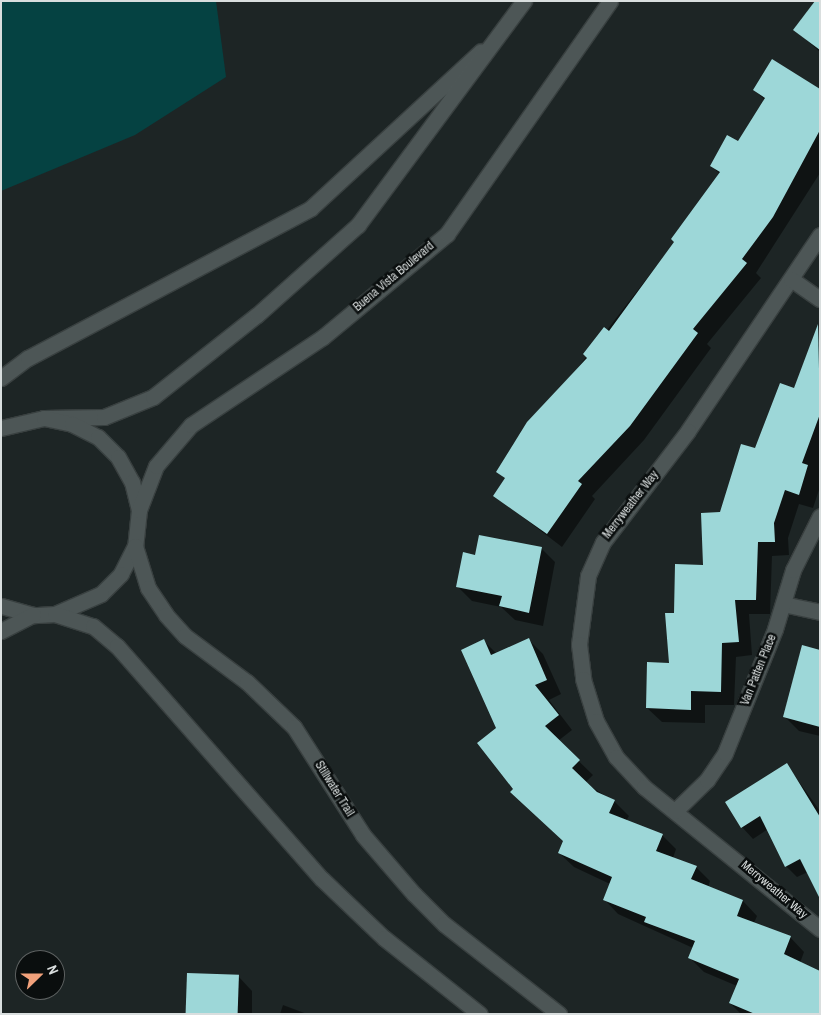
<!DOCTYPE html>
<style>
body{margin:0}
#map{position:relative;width:821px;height:1015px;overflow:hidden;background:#1d2525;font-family:"Archivo Narrow",sans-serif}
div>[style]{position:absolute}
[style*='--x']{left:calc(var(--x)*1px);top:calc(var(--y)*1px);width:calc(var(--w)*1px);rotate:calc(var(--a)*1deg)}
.green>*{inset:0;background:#054242}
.shadow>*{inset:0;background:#0007}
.building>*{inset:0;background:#9dd7d8;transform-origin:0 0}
.roads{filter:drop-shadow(1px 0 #394040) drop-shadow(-1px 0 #394040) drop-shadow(0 1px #394040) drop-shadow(0 -1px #394040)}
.street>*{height:15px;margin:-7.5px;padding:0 7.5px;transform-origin:7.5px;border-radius:7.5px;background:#4d5656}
.secondary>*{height:15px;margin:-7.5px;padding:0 7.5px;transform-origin:7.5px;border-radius:7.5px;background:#4d5656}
span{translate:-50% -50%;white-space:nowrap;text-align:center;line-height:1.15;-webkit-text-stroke:5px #0a0e0e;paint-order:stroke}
.street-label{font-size:12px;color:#d9dede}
.frame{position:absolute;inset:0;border:2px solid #d9dede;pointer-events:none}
.north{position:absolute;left:15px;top:950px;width:50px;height:50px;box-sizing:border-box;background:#0a0e0e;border:1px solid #5d6161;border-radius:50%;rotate:68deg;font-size:14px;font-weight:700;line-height:20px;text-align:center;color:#d9dede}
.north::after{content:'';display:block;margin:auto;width:18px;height:22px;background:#f1a17b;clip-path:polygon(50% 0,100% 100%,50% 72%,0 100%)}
</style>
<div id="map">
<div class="green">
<div style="clip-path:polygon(1px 1px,216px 1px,226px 77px,135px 135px,1px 191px)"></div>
</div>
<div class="shadow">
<div style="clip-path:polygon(820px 1px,820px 52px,795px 30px)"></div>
<div style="clip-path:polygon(754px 90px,820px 90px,820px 173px,756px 273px,761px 278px,707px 344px,711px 348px,644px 440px,592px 496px,595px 499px,562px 547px,495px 496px,506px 479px,498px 471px,675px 242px,720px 174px,711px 166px,738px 142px,765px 100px)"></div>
<div style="clip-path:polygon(812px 342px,820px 345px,820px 487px,813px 508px,799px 504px,788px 538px,789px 555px,772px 556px,770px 614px,749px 614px,752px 655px,736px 657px,734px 705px,705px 705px,705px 723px,662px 722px,647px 708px,670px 664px,675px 614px,705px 566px,721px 514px,794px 390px)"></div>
<div style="clip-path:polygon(541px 548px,555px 562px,543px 626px,515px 620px,501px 607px,472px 601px,457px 586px,476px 556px)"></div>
<div style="clip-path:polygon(529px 640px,543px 654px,561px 694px,549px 700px,572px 730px,558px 741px,593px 775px,585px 783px,614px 801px,629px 816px,626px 821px,662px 835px,676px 849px,673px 858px,696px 867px,710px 881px,708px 887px,743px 901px,757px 916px,754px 923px,790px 937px,804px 952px,800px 963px,820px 1014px,741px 1014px,730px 1003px,737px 986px,704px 972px,690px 958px,693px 948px,618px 914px,604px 899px,610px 884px,574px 867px,559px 853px,565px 841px,515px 789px,498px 728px,484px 641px,497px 654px)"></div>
<div style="clip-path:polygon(820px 651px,820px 736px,799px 731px,784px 716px)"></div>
<div style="clip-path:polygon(787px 765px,820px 811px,820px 896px,808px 872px,797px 877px,786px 866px,768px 829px,753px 839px,742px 827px)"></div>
<div style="clip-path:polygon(238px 976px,252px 991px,252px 1014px,186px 1014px)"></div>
<div style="clip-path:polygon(283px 1005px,307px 1014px,280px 1014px)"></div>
</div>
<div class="building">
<div style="clip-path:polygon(815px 1px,820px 1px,820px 50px,793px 30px)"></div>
<div style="clip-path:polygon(772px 59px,820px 89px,820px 130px,773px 217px,742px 259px,747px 263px,693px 329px,698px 333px,630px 426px,578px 481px,582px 484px,547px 534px,493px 496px,505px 478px,496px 472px,527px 422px,587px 358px,583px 354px,604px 327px,609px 331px,674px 242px,671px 239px,720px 172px,710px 166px,727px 135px,738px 141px,765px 98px,753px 90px)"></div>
<div style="clip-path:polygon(818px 324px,820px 414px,802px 463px,808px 465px,799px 495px,785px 490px,774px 523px,775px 542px,758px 542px,756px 600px,735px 600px,739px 642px,722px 643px,721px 692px,691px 691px,691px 710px,646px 708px,647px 662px,669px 663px,665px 613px,674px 613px,675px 564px,703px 565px,701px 513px,720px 512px,741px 444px,755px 448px,780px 383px,794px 388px)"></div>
<div style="clip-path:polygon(479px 535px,542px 547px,529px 613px,499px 606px,502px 596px,456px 587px,463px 552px,475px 555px)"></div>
<div style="clip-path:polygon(529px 638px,547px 680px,535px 685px,559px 715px,545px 726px,580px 760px,572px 768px,597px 792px,615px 800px,609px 813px,663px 834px,656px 851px,697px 866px,691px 879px,743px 900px,737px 916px,791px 936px,784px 954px,820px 971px,820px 1014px,755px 1014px,729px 1003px,739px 979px,688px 958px,695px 941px,644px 922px,646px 917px,603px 900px,612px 877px,558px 853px,563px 841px,510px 792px,513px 789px,477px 743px,496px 728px,461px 650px,484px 639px,491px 655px)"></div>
<div style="clip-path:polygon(802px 645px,820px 650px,820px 727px,783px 717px)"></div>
<div style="clip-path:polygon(787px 763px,820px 817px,820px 899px,800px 859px,785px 867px,760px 816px,741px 828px,725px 802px)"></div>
<div style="left:187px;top:973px;width:52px;height:41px;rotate:2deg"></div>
</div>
<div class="roads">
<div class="street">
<div style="--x:820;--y:235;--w:236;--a:124"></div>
<div style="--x:688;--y:431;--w:140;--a:127.4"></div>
<div style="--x:603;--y:542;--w:37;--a:114"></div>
<div style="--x:588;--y:576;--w:69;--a:97.5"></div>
<div style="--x:579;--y:644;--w:35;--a:83"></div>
<div style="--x:583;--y:679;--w:44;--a:72.8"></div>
<div style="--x:596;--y:721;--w:41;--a:60.9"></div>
<div style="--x:616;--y:757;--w:41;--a:47"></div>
<div style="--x:644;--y:787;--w:226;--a:38.9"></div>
<div style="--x:791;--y:279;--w:35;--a:35"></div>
<div style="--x:783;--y:604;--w:38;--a:12"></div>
<div style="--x:675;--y:811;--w:45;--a:-44.1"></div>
<div style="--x:707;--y:780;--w:32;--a:-56"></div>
<div style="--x:725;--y:753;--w:134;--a:-68"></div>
<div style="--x:775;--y:629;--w:62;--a:-73"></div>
<div style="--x:793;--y:570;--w:60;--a:-63.4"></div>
</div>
<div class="secondary">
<div style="--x:1;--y:378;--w:34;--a:-37"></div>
<div style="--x:28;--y:358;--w:320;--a:-27.9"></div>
<div style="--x:311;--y:208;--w:231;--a:-42.7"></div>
<div style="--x:44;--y:418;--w:60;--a:-1"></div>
<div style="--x:104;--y:417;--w:53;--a:-22.2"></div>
<div style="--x:153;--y:397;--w:132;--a:-38.3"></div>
<div style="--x:257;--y:315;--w:135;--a:-41.7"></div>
<div style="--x:358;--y:225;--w:279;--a:-53.5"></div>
<div style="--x:1;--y:428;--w:44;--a:-13.1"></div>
<div style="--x:44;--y:418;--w:29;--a:12"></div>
<div style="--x:72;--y:424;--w:29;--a:27"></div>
<div style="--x:98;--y:437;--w:28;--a:45"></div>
<div style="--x:118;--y:457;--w:29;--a:61"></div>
<div style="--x:132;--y:482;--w:29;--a:76"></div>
<div style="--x:139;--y:510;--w:36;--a:96"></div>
<div style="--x:135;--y:546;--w:31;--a:117"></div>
<div style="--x:121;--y:574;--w:28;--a:135"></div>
<div style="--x:101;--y:594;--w:50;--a:156.5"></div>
<div style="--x:55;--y:614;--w:22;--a:177"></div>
<div style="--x:33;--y:615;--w:33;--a:-164"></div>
<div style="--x:139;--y:510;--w:47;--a:-68.9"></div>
<div style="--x:156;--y:466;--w:54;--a:-49.5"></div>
<div style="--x:191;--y:425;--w:159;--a:-33.7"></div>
<div style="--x:323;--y:337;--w:161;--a:-39.7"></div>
<div style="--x:447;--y:234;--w:284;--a:-55"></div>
<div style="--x:135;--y:546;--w:44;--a:72.8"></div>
<div style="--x:148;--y:588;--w:32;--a:56"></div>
<div style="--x:166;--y:615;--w:28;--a:48"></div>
<div style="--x:185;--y:636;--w:77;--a:36.6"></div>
<div style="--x:247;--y:682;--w:65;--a:43.8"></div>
<div style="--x:294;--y:727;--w:128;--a:57.4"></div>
<div style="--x:363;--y:835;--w:78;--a:49.2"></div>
<div style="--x:414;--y:894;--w:42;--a:45"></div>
<div style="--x:444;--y:924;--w:146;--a:38"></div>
<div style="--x:55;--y:614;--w:40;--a:18"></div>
<div style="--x:93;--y:626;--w:31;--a:40"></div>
<div style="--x:117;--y:646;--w:310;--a:48.7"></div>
<div style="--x:322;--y:879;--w:86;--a:43.6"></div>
<div style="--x:384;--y:938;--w:122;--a:38.4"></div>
<div style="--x:1;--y:631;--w:36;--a:-27"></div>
</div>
</div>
<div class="street-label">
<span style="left:394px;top:277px;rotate:-40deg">Buena Vista Boulevard</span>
<span style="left:631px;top:505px;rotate:-52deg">Merryweather Way</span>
<span style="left:759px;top:670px;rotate:-68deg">Van Patten Place</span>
<span style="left:334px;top:789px;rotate:58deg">Stillwater Trail</span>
<span style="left:774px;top:890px;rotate:40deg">Merryweather Way</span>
</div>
<div class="frame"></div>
<div class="north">N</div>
</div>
